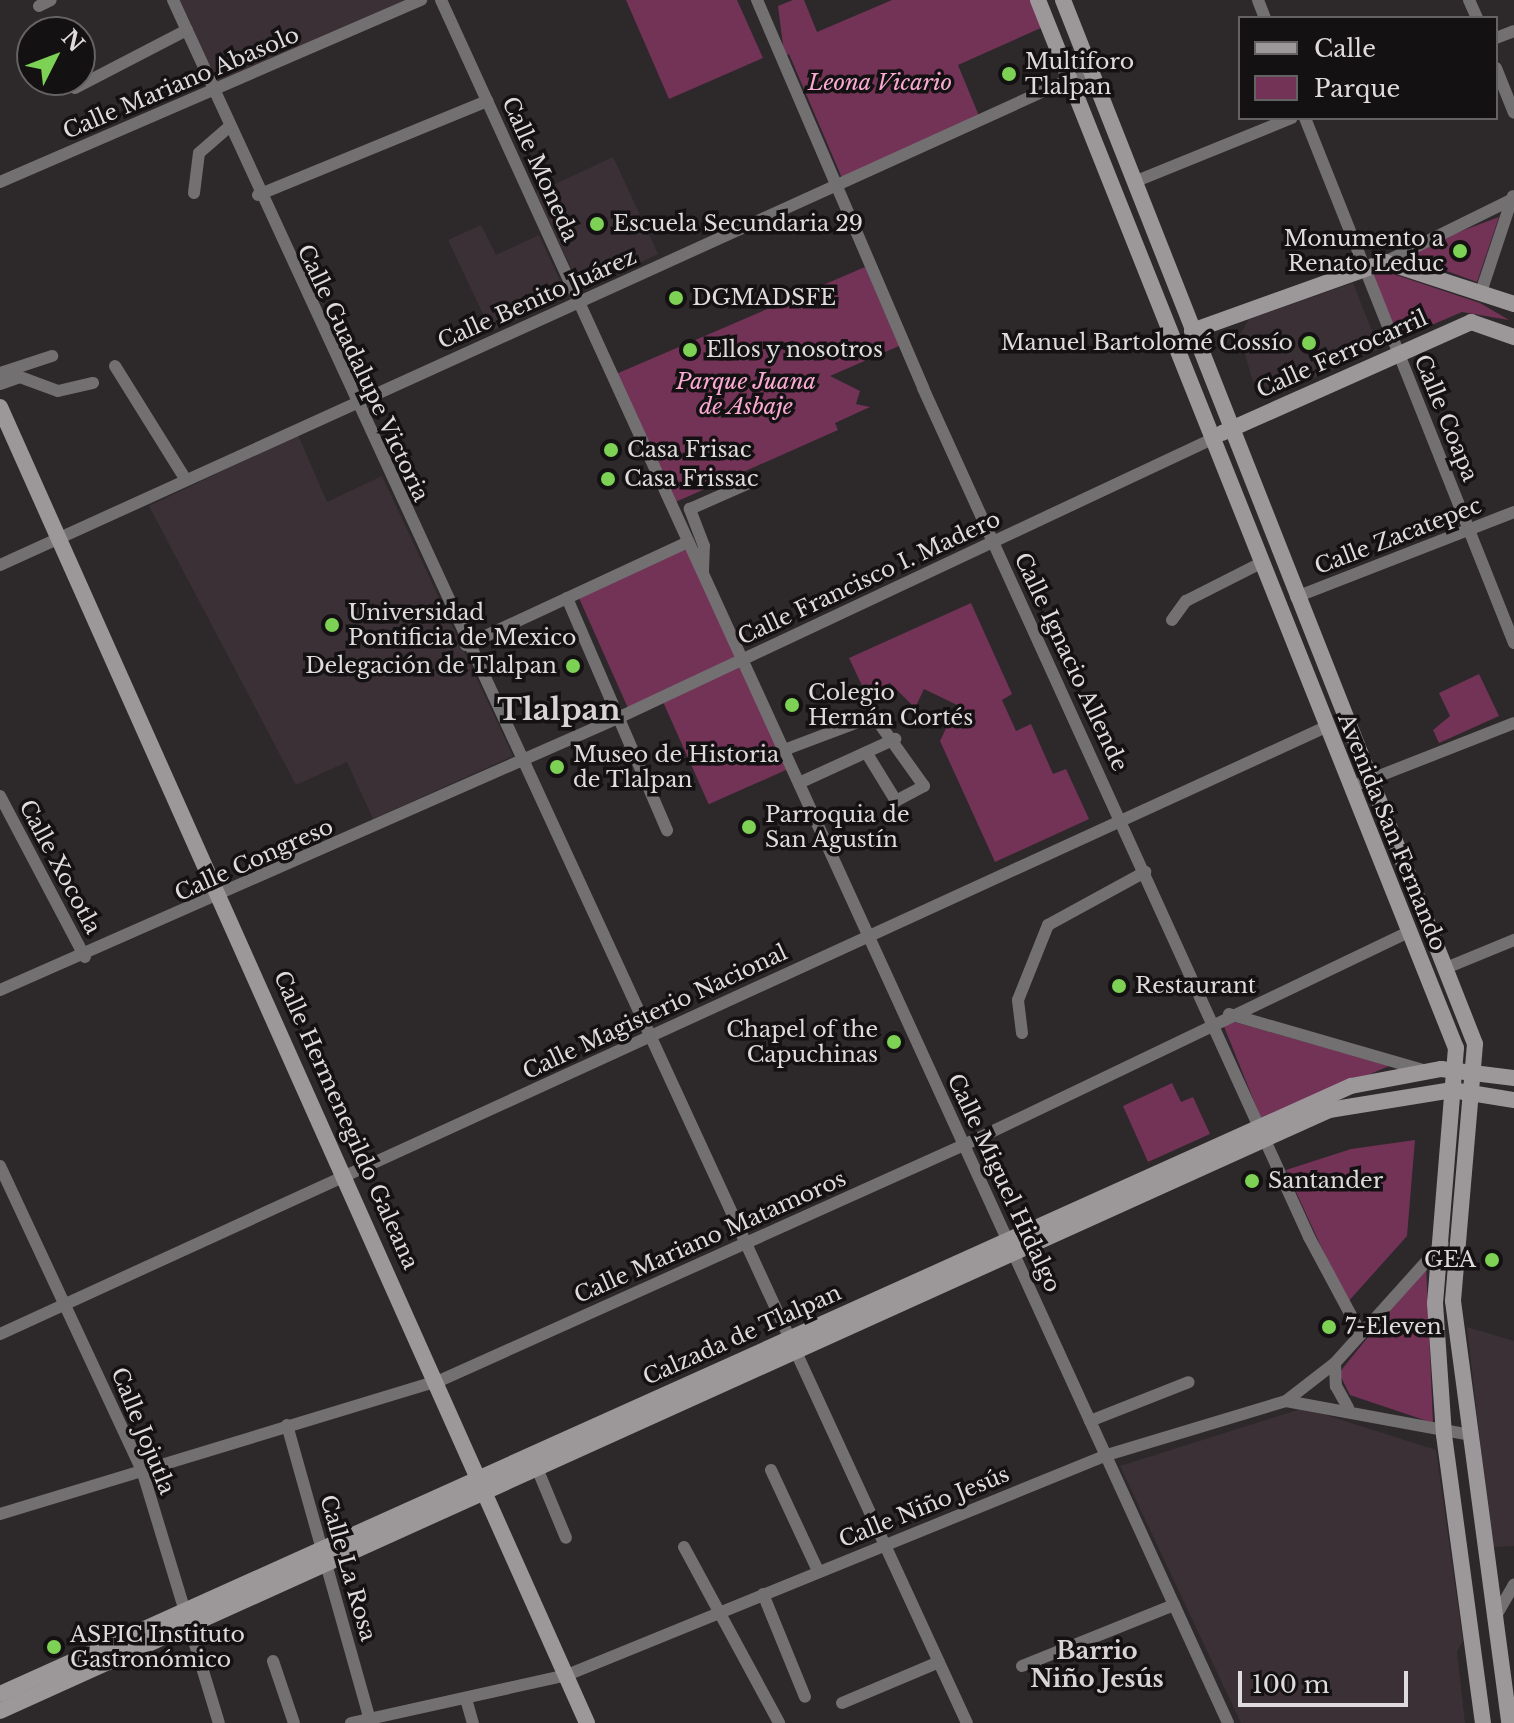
<!DOCTYPE html>
<meta charset="utf-8">
<style>
body{margin:0}
#map{position:relative;width:1514px;height:1723px;overflow:hidden;background:#2d282a;font-family:"Libre Baskerville",serif}
div>[style]{position:absolute}
[style*='--x']{left:calc(var(--x)*1px);top:calc(var(--y)*1px);width:calc(var(--w)*1px);rotate:calc(var(--a)*1deg)}
.built>*{inset:0;background:#3b3035;transform-origin:0 0}
.green>*{inset:0;background:#723357;transform-origin:0 0}
.street>*{height:12px;margin:-6px;padding:0 6px;transform-origin:6px;border-radius:6px;background:#737071}
.secondary>*{height:16px;margin:-8px;padding:0 8px;transform-origin:8px;border-radius:8px;background:#9c989a}
.dots>*{width:22px;height:22px;translate:-50% -50%;box-sizing:border-box;border:4px solid #141112;border-radius:50%}
span{translate:-50% -50%;white-space:nowrap;text-align:center;line-height:1.15;-webkit-text-stroke:7px #141112;paint-order:stroke}
.poi-label{font-size:22px;color:#dfdbdd}
.left{translate:0 -50%;text-align:left}
.right{translate:-100% -50%;text-align:right}
.street-label{font-size:22px;color:#dfdbdd}
.park-label{font-size:22px;color:#faa9d3;font-style:italic}
.neighbourhood-label{font-size:24px;color:#dad3d6;font-weight:700}
.district-label{font-size:30px;color:#dad3d6;font-weight:700}
.legend{position:absolute;left:1238px;top:16px;width:260px;height:104px;box-sizing:border-box;background:#141112;border:2px solid #656263;margin:0;padding:10px 14px;list-style:none;font-size:24px;color:#dfdbdd}
.legend li{display:flex;align-items:center;gap:16px;height:40px}
.legend b{width:40px;border:2px solid #656263}
.north{position:absolute;left:16px;top:16px;width:80px;height:80px;box-sizing:border-box;background:#141112;border:2px solid #656263;border-radius:50%;rotate:48deg;font-size:22px;font-weight:700;line-height:32px;text-align:center;color:#dfdbdd}
.north::after{content:'';display:block;margin:auto;width:28px;height:36px;background:#7dd154;clip-path:polygon(50% 0,100% 100%,50% 72%,0 100%)}
.scale{position:absolute;left:1238px;top:1671px;width:170px;height:36px;box-sizing:border-box;border:4px solid #dfdbdd;border-top:0;padding-left:10px;font-size:24px;line-height:28px;white-space:nowrap;color:#dfdbdd;-webkit-text-stroke:6px #141112;paint-order:stroke}
</style>
<div id="map">
<div class="built">
<div style="clip-path:polygon(177px 0,416px 0,215px 87px)"></div>
<div style="left:613px;top:157px;width:107px;height:85px;rotate:65deg"></div>
<div style="clip-path:polygon(481px 225px,496px 255px,539px 235px,567px 296px,491px 331px,448px 240px)"></div>
<div style="clip-path:polygon(1353px 283px,1379px 349px,1280px 393px,1253px 381px,1239px 336px,1249px 319px)"></div>
<div style="clip-path:polygon(298px 435px,327px 502px,382px 476px,513px 756px,373px 819px,347px 762px,296px 785px,149px 506px)"></div>
<div style="clip-path:polygon(1467px 1327px,1514px 1341px,1514px 1546px,1492px 1547px)"></div>
<div style="clip-path:polygon(1304px 1408px,1436px 1450px,1463px 1641px,1457px 1651px,1465px 1723px,1241px 1723px,1120px 1466px)"></div>
</div>
<div class="green">
<div style="clip-path:polygon(626px 0,737px 0,763px 58px,669px 99px)"></div>
<div style="clip-path:polygon(762px 0,784px 53px,778px 6px,793px 0,804px 0,817px 32px,892px 0,1032px 0,1043px 27px,958px 65px,979px 116px,842px 178px,789px 54px,785px 56px)"></div>
<div style="clip-path:polygon(1499px 217px,1477px 282px,1400px 254px)"></div>
<div style="clip-path:polygon(865px 267px,899px 346px,830px 376px,860px 391px,856px 404px,870px 407px,835px 423px,838px 430px,671px 504px,609px 377px)"></div>
<div style="clip-path:polygon(1384px 271px,1480px 303px,1509px 320px,1462px 312px,1399px 339px,1370px 276px)"></div>
<div style="left:688px;top:543px;width:128px;height:122px;rotate:66deg"></div>
<div style="clip-path:polygon(971px 603px,1012px 694px,1002px 700px,1016px 731px,1031px 724px,1053px 774px,1066px 769px,1089px 819px,995px 862px,940px 741px,957px 705px,924px 689px,915px 708px,890px 683px,866px 694px,849px 658px)"></div>
<div style="left:741px;top:663px;width:116px;height:87px;rotate:66deg"></div>
<div style="clip-path:polygon(1479px 674px,1499px 716px,1439px 743px,1433px 730px,1450px 716px,1439px 693px)"></div>
<div style="clip-path:polygon(1231px 1021px,1389px 1066px,1262px 1121px,1223px 1024px)"></div>
<div style="clip-path:polygon(1172px 1083px,1181px 1102px,1193px 1097px,1210px 1134px,1148px 1162px,1123px 1106px)"></div>
<div style="clip-path:polygon(1415px 1140px,1407px 1236px,1347px 1303px,1286px 1170px,1351px 1149px)"></div>
<div style="clip-path:polygon(1426px 1265px,1433px 1423px,1350px 1395px,1339px 1373px)"></div>
</div>
<div class="street">
<div style="--x:173;--y:0;--w:1897;--a:65.26"></div>
<div style="--x:441;--y:0;--w:1894;--a:65.45"></div>
<div style="--x:757;--y:0;--w:422;--a:66.8"></div>
<div style="--x:923;--y:388;--w:933;--a:65.55"></div>
<div style="--x:1309;--y:1237;--w:110;--a:61.8"></div>
<div style="--x:1258;--y:0;--w:19;--a:69"></div>
<div style="--x:1469;--y:0;--w:20;--a:66"></div>
<div style="--x:39;--y:6;--w:13;--a:-27"></div>
<div style="--x:1496;--y:38;--w:19;--a:-21"></div>
<div style="--x:1496;--y:68;--w:48;--a:68.2"></div>
<div style="--x:75;--y:88;--w:126;--a:-27.4"></div>
<div style="--x:1305;--y:118;--w:565;--a:68.29"></div>
<div style="--x:0;--y:182;--w:459;--a:-23.4"></div>
<div style="--x:1134;--y:182;--w:170;--a:-22.1"></div>
<div style="--x:194;--y:193;--w:40;--a:-82.9"></div>
<div style="--x:199;--y:153;--w:40;--a:-41"></div>
<div style="--x:258;--y:195;--w:248;--a:-22.3"></div>
<div style="--x:1385;--y:262;--w:140;--a:-26.2"></div>
<div style="--x:1481;--y:292;--w:101;--a:-71.6"></div>
<div style="--x:115;--y:366;--w:134;--a:58.1"></div>
<div style="--x:0;--y:373;--w:55;--a:-18.1"></div>
<div style="--x:0;--y:384;--w:21;--a:-19"></div>
<div style="--x:20;--y:377;--w:40;--a:20.2"></div>
<div style="--x:58;--y:391;--w:36;--a:-13"></div>
<div style="--x:0;--y:565;--w:1197;--a:-24.42"></div>
<div style="--x:703;--y:571;--w:25;--a:-88"></div>
<div style="--x:704;--y:546;--w:40;--a:-111"></div>
<div style="--x:690;--y:509;--w:62;--a:-23.7"></div>
<div style="--x:1296;--y:597;--w:234;--a:-21.3"></div>
<div style="--x:567;--y:598;--w:253;--a:66.7"></div>
<div style="--x:1172;--y:620;--w:24;--a:-54"></div>
<div style="--x:1186;--y:601;--w:84;--a:-26.9"></div>
<div style="--x:466;--y:645;--w:245;--a:-24.9"></div>
<div style="--x:784;--y:750;--w:96;--a:-20.7"></div>
<div style="--x:874;--y:716;--w:86;--a:54.5"></div>
<div style="--x:924;--y:786;--w:32;--a:152"></div>
<div style="--x:896;--y:801;--w:57;--a:-121.5"></div>
<div style="--x:799;--y:783;--w:106;--a:-24.6"></div>
<div style="--x:1351;--y:787;--w:175;--a:-21.4"></div>
<div style="--x:0;--y:796;--w:182;--a:62.2"></div>
<div style="--x:1446;--y:968;--w:74;--a:-22.4"></div>
<div style="--x:0;--y:990;--w:677;--a:-23.76"></div>
<div style="--x:620;--y:717;--w:654;--a:-25.15"></div>
<div style="--x:1229;--y:1014;--w:202;--a:16.1"></div>
<div style="--x:1022;--y:1033;--w:33;--a:-97"></div>
<div style="--x:1018;--y:1000;--w:81;--a:-68.2"></div>
<div style="--x:1048;--y:925;--w:111;--a:-28.7"></div>
<div style="--x:0;--y:1166;--w:336;--a:65"></div>
<div style="--x:142;--y:1470;--w:264;--a:73.1"></div>
<div style="--x:0;--y:1334;--w:1458;--a:-24.6"></div>
<div style="--x:1335;--y:1363;--w:23;--a:88"></div>
<div style="--x:1336;--y:1386;--w:25;--a:61"></div>
<div style="--x:1286;--y:1401;--w:183;--a:10.4"></div>
<div style="--x:1090;--y:1421;--w:106;--a:-21.5"></div>
<div style="--x:287;--y:1425;--w:310;--a:74.3"></div>
<div style="--x:771;--y:1470;--w:111;--a:65"></div>
<div style="--x:539;--y:1473;--w:70;--a:67.4"></div>
<div style="--x:0;--y:1514;--w:459;--a:-16.9"></div>
<div style="--x:439;--y:1381;--w:576;--a:-24.21"></div>
<div style="--x:964;--y:1145;--w:495;--a:-25.6"></div>
<div style="--x:684;--y:1547;--w:200;--a:61.6"></div>
<div style="--x:763;--y:1594;--w:111;--a:67.8"></div>
<div style="--x:1497;--y:1614;--w:34;--a:-60"></div>
<div style="--x:273;--y:1661;--w:65;--a:71.3"></div>
<div style="--x:1022;--y:1666;--w:164;--a:-21.9"></div>
<div style="--x:466;--y:1699;--w:25;--a:74"></div>
<div style="--x:842;--y:1703;--w:105;--a:-22.9"></div>
<div style="--x:351;--y:1723;--w:221;--a:-12.5"></div>
<div style="--x:567;--y:1675;--w:583;--a:-22.17"></div>
<div style="--x:1107;--y:1455;--w:187;--a:-16.8"></div>
<div style="--x:1286;--y:1401;--w:62;--a:-37.8"></div>
<div style="--x:1335;--y:1363;--w:161;--a:-48"></div>
</div>
<div class="secondary">
<div style="--x:1038;--y:0;--w:1128;--a:68.26"></div>
<div style="--x:1456;--y:1048;--w:256;--a:94.7"></div>
<div style="--x:1435;--y:1303;--w:132;--a:86.1"></div>
<div style="--x:1444;--y:1435;--w:291;--a:82.3"></div>
<div style="--x:1063;--y:0;--w:1122;--a:68.46"></div>
<div style="--x:1475;--y:1044;--w:258;--a:94.9"></div>
<div style="--x:1453;--y:1301;--w:426;--a:82.4"></div>
<div style="--x:1192;--y:331;--w:205;--a:-19.7"></div>
<div style="--x:1385;--y:262;--w:136;--a:18"></div>
<div style="--x:0;--y:407;--w:1441;--a:65.96"></div>
<div style="--x:1222;--y:433;--w:273;--a:-24"></div>
<div style="--x:1471;--y:322;--w:46;--a:19.2"></div>
<div style="--x:0;--y:1694;--w:1482;--a:-24.23"></div>
<div style="--x:1351;--y:1086;--w:92;--a:-10.7"></div>
<div style="--x:1441;--y:1069;--w:74;--a:7"></div>
<div style="--x:0;--y:1711;--w:1459;--a:-24.33"></div>
<div style="--x:1329;--y:1110;--w:125;--a:-9.2"></div>
<div style="--x:1452;--y:1090;--w:63;--a:9.2"></div>
</div>
<div class="dots">
<div style="left:1009px;top:74px;background:#7dd154"></div>
<div style="left:597px;top:224px;background:#7dd154"></div>
<div style="left:1460px;top:251px;background:#7dd154"></div>
<div style="left:676px;top:298px;background:#7dd154"></div>
<div style="left:1309px;top:343px;background:#7dd154"></div>
<div style="left:690px;top:350px;background:#7dd154"></div>
<div style="left:611px;top:450px;background:#7dd154"></div>
<div style="left:608px;top:479px;background:#7dd154"></div>
<div style="left:332px;top:625px;background:#7dd154"></div>
<div style="left:573px;top:666px;background:#7dd154"></div>
<div style="left:792px;top:705px;background:#7dd154"></div>
<div style="left:557px;top:767px;background:#7dd154"></div>
<div style="left:749px;top:827px;background:#7dd154"></div>
<div style="left:1119px;top:986px;background:#7dd154"></div>
<div style="left:894px;top:1042px;background:#7dd154"></div>
<div style="left:1252px;top:1181px;background:#7dd154"></div>
<div style="left:1492px;top:1260px;background:#7dd154"></div>
<div style="left:1329px;top:1327px;background:#7dd154"></div>
<div style="left:54px;top:1647px;background:#7dd154"></div>
</div>
<div class="poi-label">
<span class="left" style="left:1025px;top:74px">Multiforo<br>Tlalpan</span>
<span class="left" style="left:613px;top:224px">Escuela Secundaria 29</span>
<span class="right" style="left:1444px;top:251px">Monumento a<br>Renato Leduc</span>
<span class="left" style="left:692px;top:298px">DGMADSFE</span>
<span class="right" style="left:1293px;top:343px">Manuel Bartolomé Cossío</span>
<span class="left" style="left:706px;top:350px">Ellos y nosotros</span>
<span class="left" style="left:627px;top:450px">Casa Frisac</span>
<span class="left" style="left:624px;top:479px">Casa Frissac</span>
<span class="left" style="left:348px;top:625px">Universidad<br>Pontificia de Mexico</span>
<span class="right" style="left:557px;top:666px">Delegación de Tlalpan</span>
<span class="left" style="left:808px;top:705px">Colegio<br>Hernán Cortés</span>
<span class="left" style="left:573px;top:767px">Museo de Historia<br>de Tlalpan</span>
<span class="left" style="left:765px;top:827px">Parroquia de<br>San Agustín</span>
<span class="left" style="left:1135px;top:986px">Restaurant</span>
<span class="right" style="left:878px;top:1042px">Chapel of the<br>Capuchinas</span>
<span class="left" style="left:1268px;top:1181px">Santander</span>
<span class="right" style="left:1476px;top:1260px">GEA</span>
<span class="left" style="left:1345px;top:1327px">7-Eleven</span>
<span class="left" style="left:70px;top:1647px">ASPIC Instituto<br>Gastronómico</span>
</div>
<div class="street-label">
<span style="left:181px;top:83px;rotate:-23deg">Calle Mariano Abasolo</span>
<span style="left:540px;top:169px;rotate:66deg">Calle Moneda</span>
<span style="left:537px;top:299px;rotate:-24deg">Calle Benito Juárez</span>
<span style="left:1342px;top:354px;rotate:-24deg">Calle Ferrocarril</span>
<span style="left:363px;top:373px;rotate:65deg">Calle Guadalupe Victoria</span>
<span style="left:1446px;top:418px;rotate:68deg">Calle Coapa</span>
<span style="left:1398px;top:536px;rotate:-21deg">Calle Zacatepec</span>
<span style="left:869px;top:578px;rotate:-25deg">Calle Francisco I. Madero</span>
<span style="left:1071px;top:662px;rotate:65deg">Calle Ignacio Allende</span>
<span style="left:1392px;top:832px;rotate:68deg">Avenida San Fernando</span>
<span style="left:254px;top:860px;rotate:-24deg">Calle Congreso</span>
<span style="left:60px;top:867px;rotate:62deg">Calle Xocotla</span>
<span style="left:655px;top:1012px;rotate:-25deg">Calle Magisterio Nacional</span>
<span style="left:346px;top:1120px;rotate:66deg">Calle Hermenegildo Galeana</span>
<span style="left:1004px;top:1183px;rotate:65deg">Calle Miguel Hidalgo</span>
<span style="left:710px;top:1237px;rotate:-24deg">Calle Mariano Matamoros</span>
<span style="left:742px;top:1335px;rotate:-24deg">Calzada de Tlalpan</span>
<span style="left:143px;top:1431px;rotate:68deg">Calle Jojutla</span>
<span style="left:924px;top:1507px;rotate:-22deg">Calle Niño Jesús</span>
<span style="left:348px;top:1568px;rotate:74deg">Calle La Rosa</span>
</div>
<div class="park-label">
<span style="left:880px;top:83px">Leona Vicario</span>
<span style="left:746px;top:394px">Parque Juana<br>de Asbaje</span>
</div>
<div class="neighbourhood-label">
<span style="left:1097px;top:1665px">Barrio<br>Niño Jesús</span>
</div>
<div class="district-label">
<span style="left:559px;top:710px">Tlalpan</span>
</div>
<ul class="legend">
<li><b style="height:10px;background:#9c989a"></b>Calle</li>
<li><b style="height:22px;background:#723357"></b>Parque</li>
</ul>
<div class="north">N</div>
<div class="scale">100 m</div>
</div>
